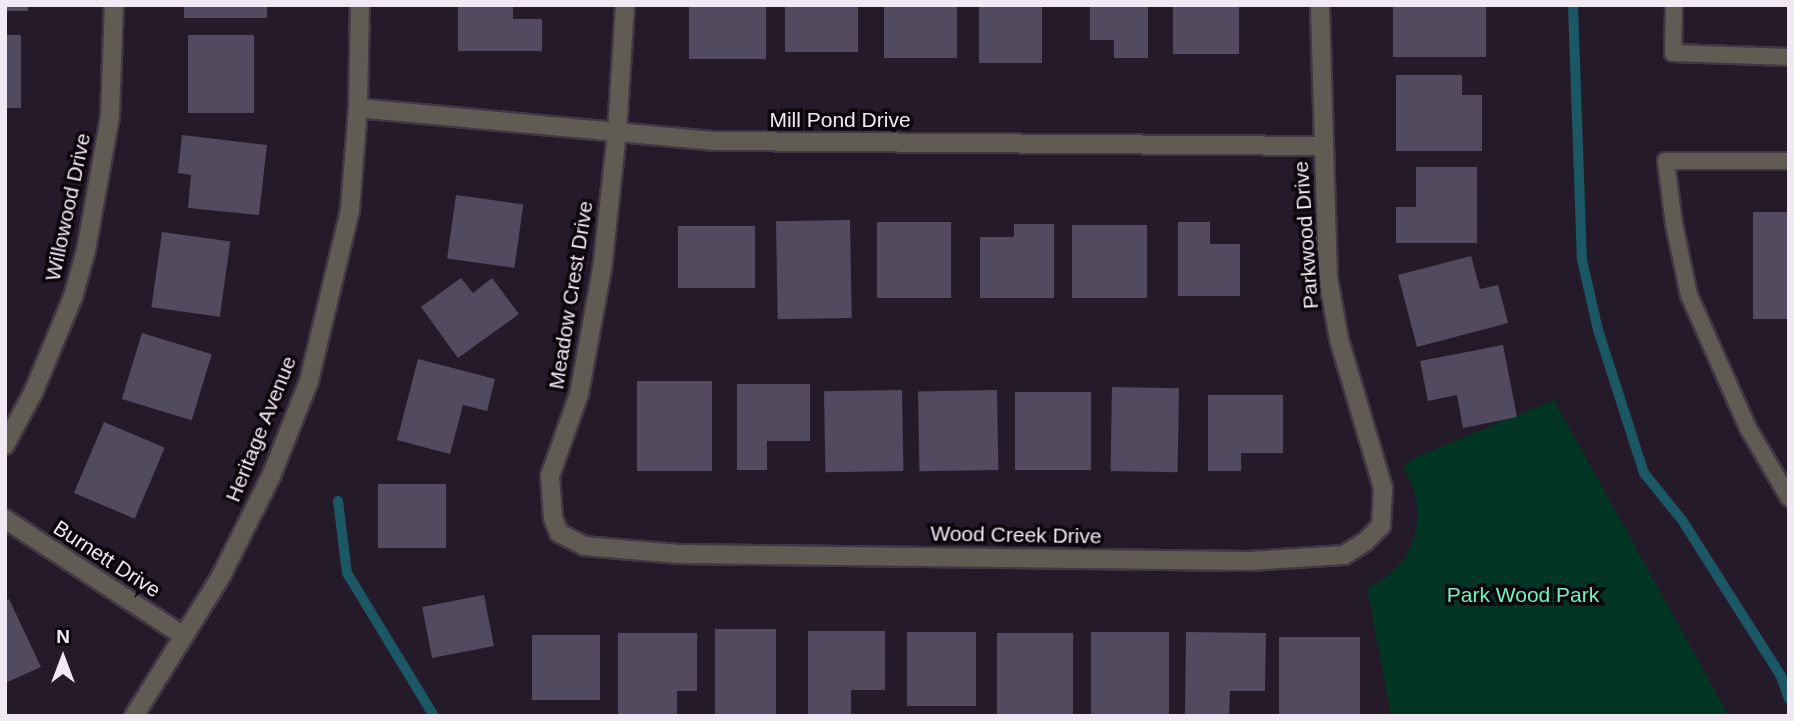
<!DOCTYPE html>
<style>
body{margin:0}
#map{position:relative;width:1794px;height:721px;overflow:hidden;background:#251a29;font-family:Helvetica,sans-serif}
div>[style]{position:absolute}
[style*='--x']{left:calc(var(--x)*1px);top:calc(var(--y)*1px);width:calc(var(--w)*1px);rotate:calc(var(--a)*1deg)}
.green>*{inset:0;background:#033524}
.stream>*{height:10px;margin:-5px;padding:0 5px;transform-origin:5px;border-radius:5px;background:#1c5766}
.building>*{inset:0;background:#524b5f;transform-origin:0 0}
.roads{filter:drop-shadow(2px 0 #413745) drop-shadow(-2px 0 #413745) drop-shadow(0 2px #413745) drop-shadow(0 -2px #413745)}
.service>*{height:16px;margin:-8px;padding:0 8px;transform-origin:8px;border-radius:8px;background:#605c53}
.minor>*{height:18px;margin:-9px;padding:0 9px;transform-origin:9px;border-radius:9px;background:#605c53}
.tertiary>*{height:18px;margin:-9px;padding:0 9px;transform-origin:9px;border-radius:9px;background:#605c53}
span{translate:-50% -50%;white-space:nowrap;text-align:center;line-height:1.15;-webkit-text-stroke:7px #0c070d;paint-order:stroke}
.street-label{font-size:21px;color:#f0e8f2}
.park-label{font-size:21px;color:#72f3c0}
.frame{position:absolute;inset:0;border:7px solid #f0e8f2;pointer-events:none}
.north{position:absolute;left:28px;top:623px;width:70px;height:70px;-webkit-text-stroke:5px #0c070d;paint-order:stroke;rotate:0deg;font-size:19px;font-weight:700;line-height:28px;text-align:center;color:#f0e8f2}
.north::after{content:'';display:block;margin:auto;width:24px;height:32px;background:#f0e8f2;clip-path:polygon(50% 0,100% 100%,50% 72%,0 100%)}
</style>
<div id="map">
<div class="green">
<div style="clip-path:polygon(1554px 400px,1729px 716px,1391px 716px,1367px 588px,1388px 576px,1405px 558px,1415px 536px,1418px 512px,1414px 489px,1403px 467px,1414px 458px)"></div>
</div>
<div class="stream">
<div style="--x:1573;--y:5;--w:255;--a:88"></div>
<div style="--x:1582;--y:260;--w:72;--a:77.1"></div>
<div style="--x:1598;--y:330;--w:150;--a:72.2"></div>
<div style="--x:1644;--y:473;--w:60;--a:51"></div>
<div style="--x:1682;--y:520;--w:185;--a:57.6"></div>
<div style="--x:1781;--y:676;--w:24;--a:71"></div>
<div style="--x:338;--y:501;--w:73;--a:82.9"></div>
<div style="--x:347;--y:573;--w:167;--a:58.7"></div>
</div>
<div class="building">
<div style="left:5px;top:5px;width:23px;height:6px"></div>
<div style="left:184px;top:5px;width:83px;height:13px"></div>
<div style="clip-path:polygon(458px 5px,513px 5px,513px 19px,542px 19px,542px 51px,458px 51px)"></div>
<div style="left:689px;top:5px;width:77px;height:54px"></div>
<div style="left:785px;top:5px;width:73px;height:47px"></div>
<div style="left:884px;top:5px;width:73px;height:53px"></div>
<div style="left:979px;top:5px;width:63px;height:58px"></div>
<div style="clip-path:polygon(1090px 5px,1148px 5px,1148px 58px,1114px 58px,1114px 40px,1090px 40px)"></div>
<div style="left:1173px;top:5px;width:66px;height:49px"></div>
<div style="left:1393px;top:5px;width:93px;height:52px"></div>
<div style="left:5px;top:35px;width:16px;height:73px"></div>
<div style="left:188px;top:35px;width:66px;height:78px"></div>
<div style="clip-path:polygon(1396px 75px,1462px 75px,1462px 95px,1482px 95px,1482px 151px,1396px 151px)"></div>
<div style="clip-path:polygon(182px 135px,267px 145px,259px 215px,188px 208px,191px 175px,178px 173px)"></div>
<div style="clip-path:polygon(1416px 167px,1477px 167px,1477px 243px,1396px 243px,1396px 207px,1416px 207px)"></div>
<div style="left:456px;top:195px;width:68px;height:64px;rotate:8deg"></div>
<div style="left:1753px;top:212px;width:36px;height:107px"></div>
<div style="left:850px;top:220px;width:98px;height:74px;rotate:89deg"></div>
<div style="left:877px;top:222px;width:74px;height:76px"></div>
<div style="clip-path:polygon(1178px 222px,1210px 222px,1210px 244px,1240px 244px,1240px 296px,1178px 296px)"></div>
<div style="clip-path:polygon(1014px 224px,1054px 224px,1054px 298px,980px 298px,980px 237px,1014px 237px)"></div>
<div style="left:1072px;top:225px;width:75px;height:73px"></div>
<div style="left:678px;top:226px;width:77px;height:62px"></div>
<div style="left:162px;top:232px;width:69px;height:76px;rotate:8deg"></div>
<div style="clip-path:polygon(1471px 256px,1480px 289px,1498px 285px,1508px 323px,1417px 347px,1398px 275px)"></div>
<div style="clip-path:polygon(461px 278px,473px 293px,492px 278px,519px 314px,458px 358px,421px 307px)"></div>
<div style="left:142px;top:333px;width:73px;height:69px;rotate:17deg"></div>
<div style="clip-path:polygon(1503px 345px,1517px 417px,1463px 428px,1457px 395px,1428px 401px,1420px 361px)"></div>
<div style="clip-path:polygon(418px 359px,495px 379px,487px 411px,463px 405px,450px 454px,397px 440px)"></div>
<div style="left:637px;top:381px;width:75px;height:90px"></div>
<div style="clip-path:polygon(737px 384px,810px 384px,810px 441px,767px 441px,767px 470px,737px 470px)"></div>
<div style="left:1112px;top:387px;width:67px;height:84px;rotate:1deg"></div>
<div style="left:902px;top:390px;width:81px;height:78px;rotate:89deg"></div>
<div style="left:997px;top:390px;width:80px;height:79px;rotate:89deg"></div>
<div style="left:1015px;top:392px;width:76px;height:78px"></div>
<div style="clip-path:polygon(1208px 395px,1283px 395px,1283px 453px,1241px 453px,1241px 471px,1208px 471px)"></div>
<div style="left:104px;top:422px;width:66px;height:77px;rotate:23deg"></div>
<div style="left:378px;top:484px;width:68px;height:64px"></div>
<div style="left:484px;top:595px;width:52px;height:63px;rotate:79deg"></div>
<div style="clip-path:polygon(9px 599px,41px 667px,5px 683px,5px 601px)"></div>
<div style="left:715px;top:629px;width:61px;height:87px"></div>
<div style="clip-path:polygon(808px 631px,885px 631px,885px 690px,851px 690px,851px 716px,808px 716px)"></div>
<div style="left:907px;top:632px;width:69px;height:74px"></div>
<div style="left:1091px;top:632px;width:78px;height:84px"></div>
<div style="clip-path:polygon(1186px 632px,1266px 633px,1265px 691px,1230px 691px,1229px 716px,1185px 716px)"></div>
<div style="clip-path:polygon(618px 633px,697px 633px,697px 691px,677px 691px,677px 714px,618px 714px)"></div>
<div style="left:997px;top:633px;width:76px;height:83px"></div>
<div style="left:532px;top:635px;width:68px;height:65px"></div>
<div style="left:1279px;top:637px;width:81px;height:79px"></div>
</div>
<div class="roads">
<div class="service">
<div style="--x:1674;--y:5;--w:48;--a:91.2"></div>
<div style="--x:1673;--y:53;--w:116;--a:2"></div>
<div style="--x:1789;--y:161;--w:123;--a:180"></div>
<div style="--x:1666;--y:161;--w:64;--a:82.8"></div>
<div style="--x:1674;--y:224;--w:73;--a:78.1"></div>
<div style="--x:1689;--y:295;--w:145;--a:66.1"></div>
<div style="--x:1748;--y:428;--w:81;--a:59.6"></div>
</div>
<div class="minor">
<div style="--x:625;--y:5;--w:127;--a:93.6"></div>
<div style="--x:617;--y:132;--w:138;--a:96.2"></div>
<div style="--x:602;--y:269;--w:127;--a:100.4"></div>
<div style="--x:579;--y:394;--w:87;--a:109.5"></div>
<div style="--x:550;--y:476;--w:42;--a:85.9"></div>
<div style="--x:553;--y:518;--w:16;--a:68"></div>
<div style="--x:559;--y:533;--w:28;--a:27"></div>
<div style="--x:584;--y:546;--w:95;--a:4.8"></div>
<div style="--x:679;--y:554;--w:570;--a:0.7"></div>
<div style="--x:1249;--y:561;--w:95;--a:-3.6"></div>
<div style="--x:1344;--y:555;--w:25;--a:-32"></div>
<div style="--x:1365;--y:542;--w:23;--a:-45"></div>
<div style="--x:1381;--y:526;--w:38;--a:-87"></div>
<div style="--x:1383;--y:488;--w:155;--a:-106.5"></div>
<div style="--x:1339;--y:339;--w:62;--a:-100.2"></div>
<div style="--x:1328;--y:278;--w:273;--a:-91.7"></div>
<div style="--x:358;--y:108;--w:358;--a:5.3"></div>
<div style="--x:714;--y:141;--w:609;--a:0.47"></div>
<div style="--x:5;--y:445;--w:59;--a:-61.7"></div>
<div style="--x:33;--y:393;--w:104;--a:-67.4"></div>
<div style="--x:73;--y:297;--w:49;--a:-74.5"></div>
<div style="--x:86;--y:250;--w:135;--a:-79.8"></div>
<div style="--x:110;--y:117;--w:112;--a:-88"></div>
<div style="--x:5;--y:519;--w:214;--a:33.2"></div>
</div>
<div class="tertiary">
<div style="--x:134;--y:716;--w:165;--a:-58.1"></div>
<div style="--x:221;--y:576;--w:114;--a:-63.4"></div>
<div style="--x:272;--y:474;--w:100;--a:-68.3"></div>
<div style="--x:309;--y:381;--w:176;--a:-76.5"></div>
<div style="--x:350;--y:210;--w:102;--a:-85.5"></div>
<div style="--x:358;--y:108;--w:103;--a:-88.9"></div>
</div>
</div>
<div class="street-label">
<span style="left:840px;top:120px">Mill Pond Drive</span>
<span style="left:68px;top:207px;rotate:-78deg">Willowood Drive</span>
<span style="left:1306px;top:235px;rotate:-94deg">Parkwood Drive</span>
<span style="left:571px;top:295px;rotate:-81deg">Meadow Crest Drive</span>
<span style="left:261px;top:429px;rotate:-68deg">Heritage Avenue</span>
<span style="left:1016px;top:535px;rotate:1deg">Wood Creek Drive</span>
<span style="left:107px;top:559px;rotate:33deg">Burnett Drive</span>
</div>
<div class="park-label">
<span style="left:1523px;top:595px">Park Wood Park</span>
</div>
<div class="frame"></div>
<div class="north">N</div>
</div>
